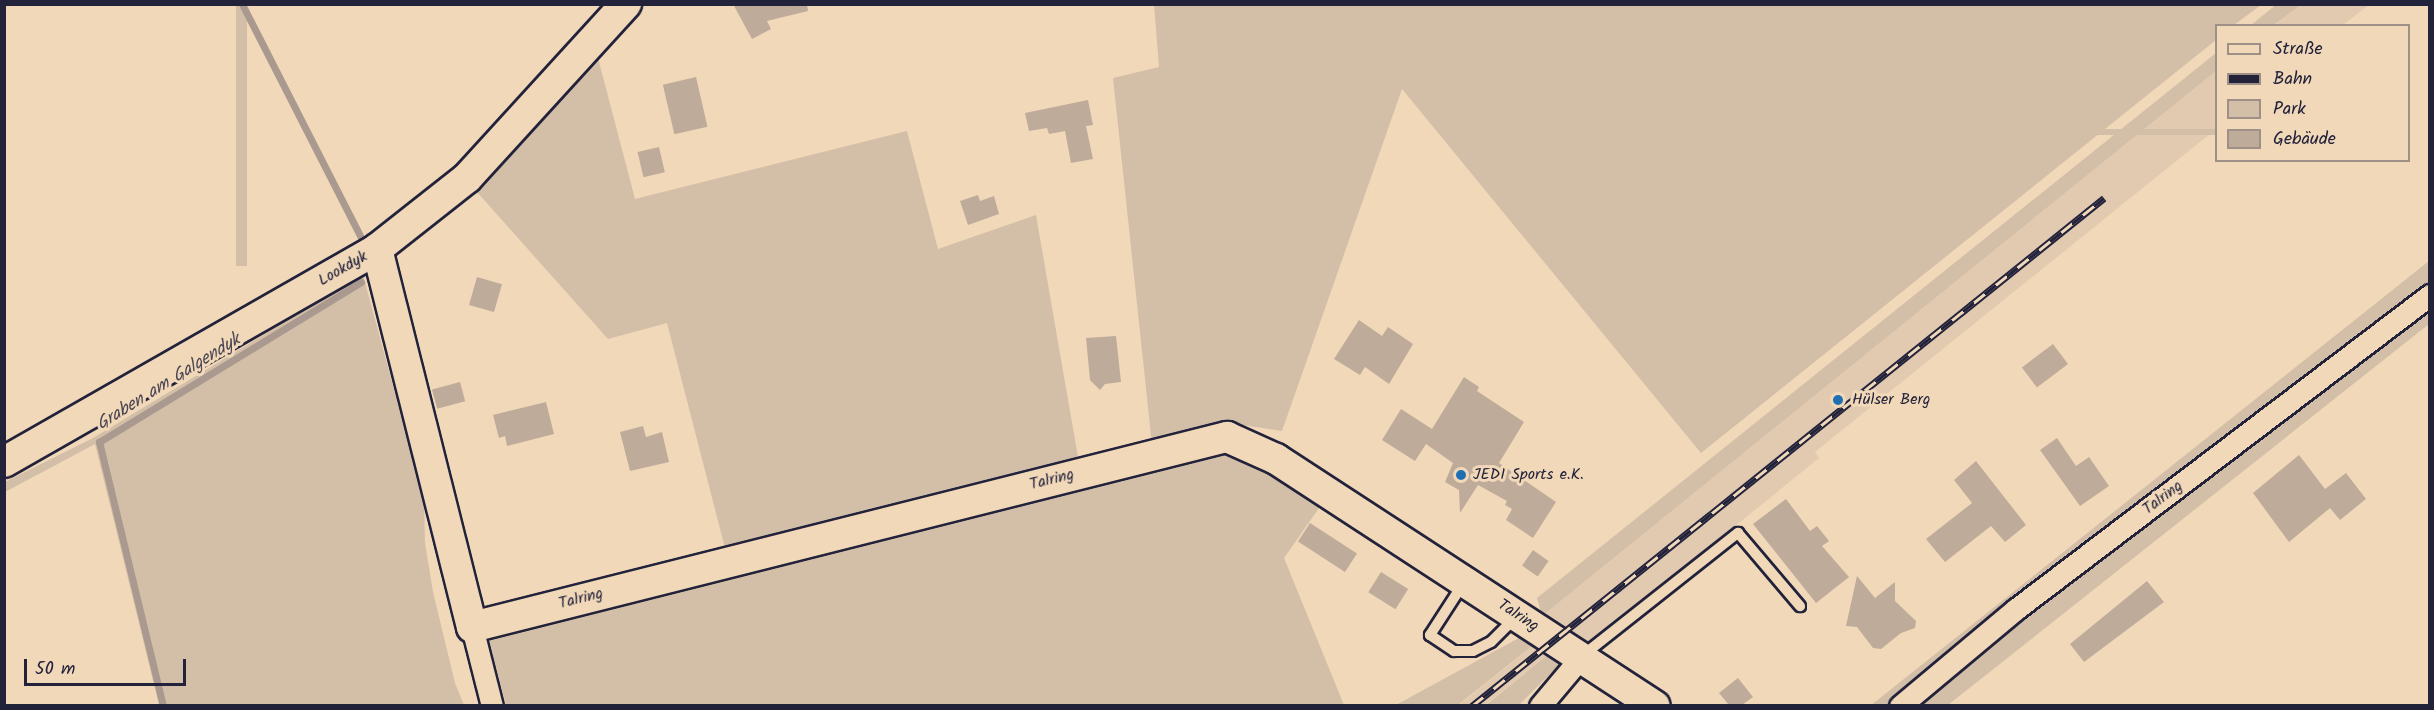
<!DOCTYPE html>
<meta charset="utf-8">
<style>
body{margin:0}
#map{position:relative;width:2434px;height:710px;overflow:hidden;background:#f1d8b9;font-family:Kalam,sans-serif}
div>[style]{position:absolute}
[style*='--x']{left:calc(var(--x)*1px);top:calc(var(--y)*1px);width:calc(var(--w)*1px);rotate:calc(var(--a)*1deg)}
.built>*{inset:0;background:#e2cab0}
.green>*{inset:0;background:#d3bea7;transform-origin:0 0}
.stream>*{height:7px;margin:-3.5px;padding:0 3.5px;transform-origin:3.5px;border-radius:3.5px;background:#aa998e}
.building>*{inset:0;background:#beab9a;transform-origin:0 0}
.roads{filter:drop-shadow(2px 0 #22223b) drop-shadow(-2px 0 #22223b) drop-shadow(0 2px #22223b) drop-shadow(0 -2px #22223b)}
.lane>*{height:10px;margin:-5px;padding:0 5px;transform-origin:5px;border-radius:5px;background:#f1d8b9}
.street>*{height:21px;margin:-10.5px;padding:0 10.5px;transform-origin:10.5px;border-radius:10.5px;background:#f1d8b9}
.secondary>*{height:30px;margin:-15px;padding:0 15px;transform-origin:15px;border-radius:15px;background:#f1d8b9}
.rail>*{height:7px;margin-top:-3.5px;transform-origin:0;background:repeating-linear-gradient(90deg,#f1d8b9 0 14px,#22223b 0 28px);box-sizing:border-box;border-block:2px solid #22223b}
.dots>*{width:16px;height:16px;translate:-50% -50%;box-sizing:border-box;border:3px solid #f1d8b9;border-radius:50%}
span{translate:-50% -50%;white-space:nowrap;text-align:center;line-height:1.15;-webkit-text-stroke:6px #f1d8b9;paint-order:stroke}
.street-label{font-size:16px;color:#22223b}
.poi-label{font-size:16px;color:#22223b}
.left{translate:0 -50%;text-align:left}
.water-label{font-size:18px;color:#4b4654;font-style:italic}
.frame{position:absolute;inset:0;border:6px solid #22223b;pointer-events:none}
.legend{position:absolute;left:2215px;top:24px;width:195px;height:138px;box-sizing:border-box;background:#f1d8b9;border:2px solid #9e8f87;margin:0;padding:8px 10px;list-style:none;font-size:18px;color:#22223b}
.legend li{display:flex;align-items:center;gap:12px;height:30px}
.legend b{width:30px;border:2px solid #9e8f87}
.scale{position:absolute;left:24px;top:659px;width:162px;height:27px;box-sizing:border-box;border:3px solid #22223b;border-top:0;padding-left:8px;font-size:18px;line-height:21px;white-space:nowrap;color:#22223b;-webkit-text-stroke:4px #f1d8b9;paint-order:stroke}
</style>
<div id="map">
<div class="built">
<div style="clip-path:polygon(2301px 5px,2369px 5px,2343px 25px,2274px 26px)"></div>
<div style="clip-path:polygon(2216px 71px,2216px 129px,1815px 452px,1819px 458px,1586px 647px,1542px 616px)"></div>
<div style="clip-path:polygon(1537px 642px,1551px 652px,1485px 705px,1458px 706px)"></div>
</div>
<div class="green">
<div style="clip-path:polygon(2277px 4px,2301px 5px,2274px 25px,2251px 25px)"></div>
<div style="left:236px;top:5px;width:11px;height:261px"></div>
<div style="clip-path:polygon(1154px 5px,2261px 5px,2234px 25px,2216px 26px,2216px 40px,1701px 453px,1402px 89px,1282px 431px,1236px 424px,1152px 445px,1113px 78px,1159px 67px)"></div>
<div style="clip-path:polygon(2216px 53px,2216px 71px,1542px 616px,1537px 598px)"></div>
<div style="clip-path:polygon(598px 58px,635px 199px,907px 131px,938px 249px,1036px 215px,1079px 463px,726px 552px,667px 323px,608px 339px,477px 192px)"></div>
<div style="left:2216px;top:129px;width:6px;height:509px;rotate:90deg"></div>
<div style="clip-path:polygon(2429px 261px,2429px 324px,1948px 705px,1870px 706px)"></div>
<div style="clip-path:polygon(363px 275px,424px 500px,425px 543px,433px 592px,455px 683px,464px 705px,159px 705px,95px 444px,5px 492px,5px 482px,93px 438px)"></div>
<div style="clip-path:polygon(1215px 454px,1242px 457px,1319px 508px,1284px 558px,1344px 705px,506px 705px,488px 636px)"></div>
<div style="clip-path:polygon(1522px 632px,1537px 642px,1458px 705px,1394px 706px,1517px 639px)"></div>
<div style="clip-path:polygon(1551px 652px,1563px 661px,1519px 705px,1485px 706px)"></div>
</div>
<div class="stream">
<div style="--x:242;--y:4;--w:265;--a:63"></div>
<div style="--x:163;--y:706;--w:272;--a:-103.6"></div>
<div style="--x:99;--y:442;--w:307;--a:-31.4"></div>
</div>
<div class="building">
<div style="clip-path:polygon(733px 4px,807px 4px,808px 11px,767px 21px,771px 29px,752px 39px)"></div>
<div style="left:696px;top:77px;width:51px;height:34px;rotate:77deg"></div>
<div style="clip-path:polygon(1088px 100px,1093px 125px,1086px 126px,1093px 159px,1071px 163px,1065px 131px,1049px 134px,1047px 128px,1029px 131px,1025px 113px)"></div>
<div style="left:659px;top:147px;width:26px;height:22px;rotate:77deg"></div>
<div style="clip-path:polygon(978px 195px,980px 201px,994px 196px,999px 214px,968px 225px,960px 201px)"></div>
<div style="left:477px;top:277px;width:26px;height:29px;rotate:16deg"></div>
<div style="clip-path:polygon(1359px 320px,1382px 336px,1388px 327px,1413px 344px,1389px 384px,1365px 367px,1360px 375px,1334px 359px)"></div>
<div style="clip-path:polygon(1116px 336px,1121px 382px,1105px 384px,1100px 390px,1090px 380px,1086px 338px)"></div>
<div style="left:2053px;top:344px;width:25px;height:39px;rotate:53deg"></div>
<div style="clip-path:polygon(1464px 377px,1479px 387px,1477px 391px,1524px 422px,1499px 463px,1556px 502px,1533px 538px,1506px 520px,1512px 509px,1505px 505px,1507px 501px,1478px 485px,1460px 513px,1459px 490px,1445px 482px,1453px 463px,1426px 444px,1415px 461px,1382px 440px,1401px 409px,1432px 429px)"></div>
<div style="left:460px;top:382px;width:20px;height:29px;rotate:75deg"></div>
<div style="clip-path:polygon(546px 402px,554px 434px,507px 446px,505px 436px,499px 438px,493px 415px)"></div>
<div style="clip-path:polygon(643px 426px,646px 437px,662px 432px,669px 462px,630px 471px,620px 432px)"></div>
<div style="clip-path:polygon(2057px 438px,2076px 466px,2089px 457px,2109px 486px,2080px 506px,2040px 450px)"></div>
<div style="clip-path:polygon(2299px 455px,2325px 489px,2346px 473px,2366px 499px,2340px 520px,2330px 508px,2289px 542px,2253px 493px)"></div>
<div style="clip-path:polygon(1976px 461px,2026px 525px,2005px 542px,1991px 526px,1945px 562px,1926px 539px,1972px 503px,1954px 480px)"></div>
<div style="clip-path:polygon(1786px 499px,1810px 531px,1817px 526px,1829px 541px,1822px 546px,1849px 577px,1816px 603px,1753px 524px)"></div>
<div style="left:1310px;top:523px;width:56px;height:22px;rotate:33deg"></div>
<div style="left:1533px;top:550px;width:19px;height:19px;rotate:35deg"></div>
<div style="left:1381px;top:572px;width:32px;height:24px;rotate:32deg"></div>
<div style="clip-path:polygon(1857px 576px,1875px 598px,1895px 582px,1895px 601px,1916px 621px,1915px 628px,1901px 633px,1881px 649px,1873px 648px,1857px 627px,1846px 626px)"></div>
<div style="clip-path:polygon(2147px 581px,2164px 602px,2084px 662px,2070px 644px)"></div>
<div style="clip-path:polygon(1738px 678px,1753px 697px,1742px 705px,1729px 705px,1719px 693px)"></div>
</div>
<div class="roads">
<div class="lane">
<div style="--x:1463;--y:584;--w:61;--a:122.9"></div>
<div style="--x:1430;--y:635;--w:29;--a:34"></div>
<div style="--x:1454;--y:651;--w:19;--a:0"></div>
<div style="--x:1473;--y:651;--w:20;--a:-27"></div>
<div style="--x:1491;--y:642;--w:35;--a:-45"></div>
<div style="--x:1582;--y:656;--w:199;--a:-38.3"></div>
<div style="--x:1738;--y:533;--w:96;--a:49.7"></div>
</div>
<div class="street">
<div style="--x:472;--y:627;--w:81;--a:75.8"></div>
<div style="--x:1540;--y:706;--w:65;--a:-50"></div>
<div style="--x:1900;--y:706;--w:151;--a:-39.9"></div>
<div style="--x:2016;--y:609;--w:520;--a:-37.18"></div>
</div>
<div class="secondary">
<div style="--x:377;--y:249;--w:390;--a:75.9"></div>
<div style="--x:472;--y:627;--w:779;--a:-14.13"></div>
<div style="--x:1227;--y:437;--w:54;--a:24.2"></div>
<div style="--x:1276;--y:459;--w:452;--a:33.1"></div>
<div style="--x:4;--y:462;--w:430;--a:-29.7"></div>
<div style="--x:377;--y:249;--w:115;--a:-38.3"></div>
<div style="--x:467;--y:178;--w:236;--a:-47.6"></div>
</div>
</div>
<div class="rail">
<div style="--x:1472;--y:706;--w:811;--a:-38.79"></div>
</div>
<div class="dots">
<div style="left:1838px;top:400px;background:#1f6fb2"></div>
<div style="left:1461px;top:475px;background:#1f6fb2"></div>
</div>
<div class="street-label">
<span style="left:343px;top:269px;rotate:-30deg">Lookdyk</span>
<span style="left:1052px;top:480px;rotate:-14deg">Talring</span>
<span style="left:2163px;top:498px;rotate:-37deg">Talring</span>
<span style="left:581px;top:599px;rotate:-14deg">Talring</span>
<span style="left:1518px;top:616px;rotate:33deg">Talring</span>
</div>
<div class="poi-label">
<span class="left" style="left:1852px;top:400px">Hülser Berg</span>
<span class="left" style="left:1473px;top:475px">JEDI Sports e.K.</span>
</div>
<div class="water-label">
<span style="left:169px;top:383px;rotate:-32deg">Graben am Galgendyk</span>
</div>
<div class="frame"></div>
<ul class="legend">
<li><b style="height:8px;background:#f1d8b9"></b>Straße</li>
<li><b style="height:8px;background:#22223b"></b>Bahn</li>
<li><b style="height:16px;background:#d3bea7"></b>Park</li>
<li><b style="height:16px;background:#beab9a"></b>Gebäude</li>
</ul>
<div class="scale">50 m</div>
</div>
